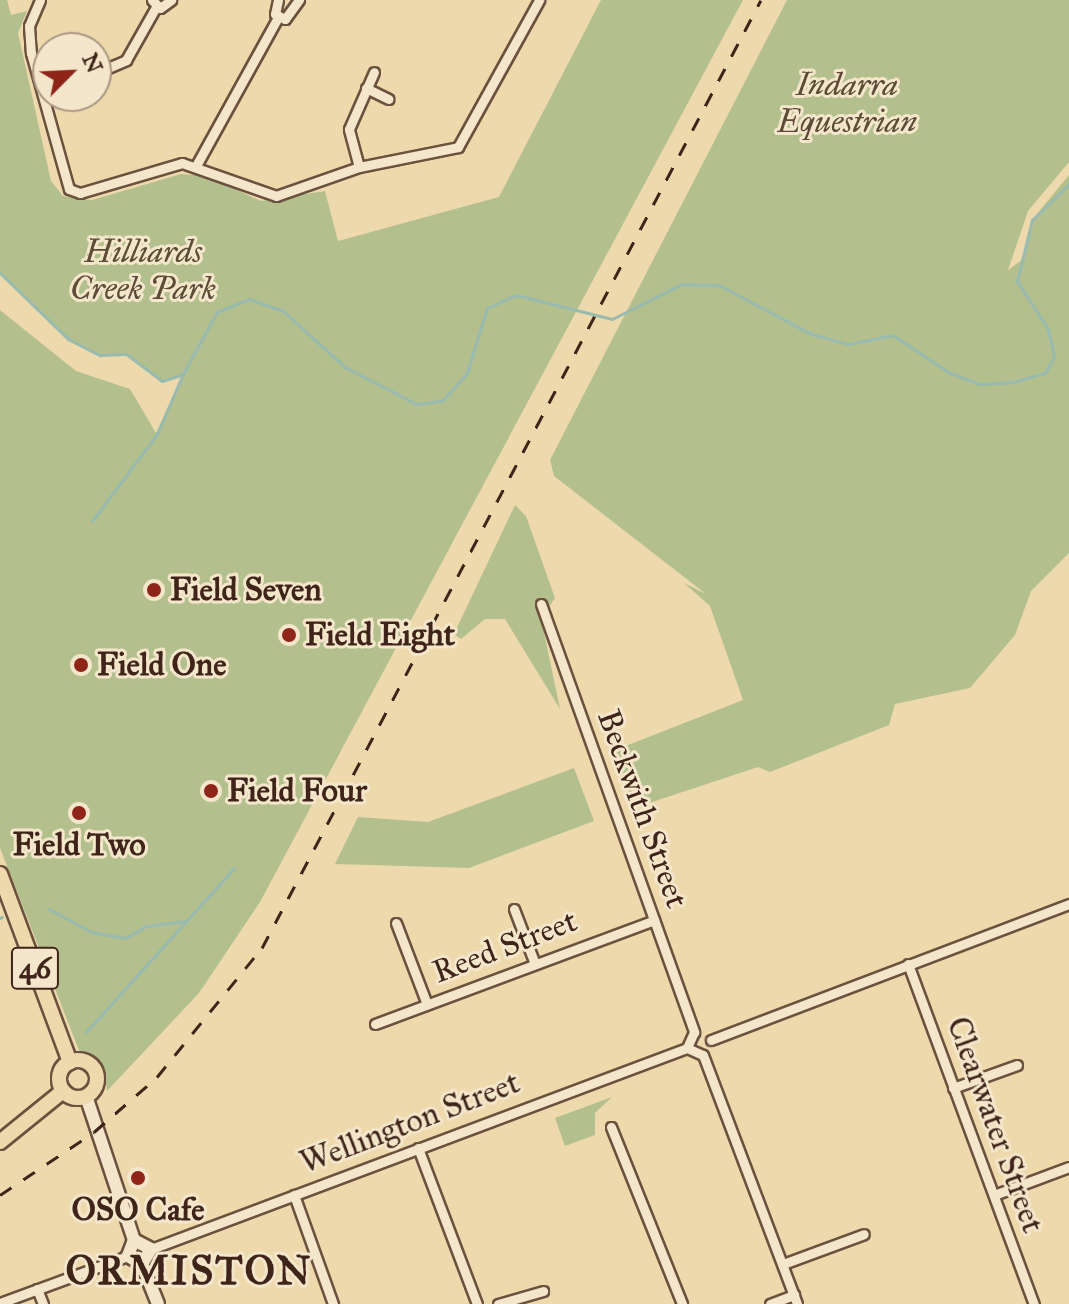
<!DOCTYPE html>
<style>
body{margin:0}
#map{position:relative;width:1069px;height:1304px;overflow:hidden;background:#eed9ad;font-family:"IM FELL Great Primer",serif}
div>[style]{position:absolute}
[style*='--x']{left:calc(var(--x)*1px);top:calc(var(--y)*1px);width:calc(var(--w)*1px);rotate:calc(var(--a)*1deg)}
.green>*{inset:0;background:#b3c08e}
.stream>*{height:3px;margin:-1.5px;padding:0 1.5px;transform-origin:1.5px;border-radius:1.5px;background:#99baae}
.roads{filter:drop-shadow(2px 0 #6b513e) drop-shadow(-2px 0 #6b513e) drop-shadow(0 2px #6b513e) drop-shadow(0 -2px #6b513e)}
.street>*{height:9px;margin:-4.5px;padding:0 4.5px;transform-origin:4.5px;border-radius:4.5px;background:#f4e6ca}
.secondary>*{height:12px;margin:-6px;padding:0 6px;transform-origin:6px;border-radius:6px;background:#f4e6ca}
.primary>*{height:14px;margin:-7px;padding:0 7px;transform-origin:7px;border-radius:7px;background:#eed9ad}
.primary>.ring{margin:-7px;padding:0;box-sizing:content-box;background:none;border:14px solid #eed9ad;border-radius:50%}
.rail>*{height:3px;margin-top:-1.5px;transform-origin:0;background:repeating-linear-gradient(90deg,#3f2419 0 14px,transparent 0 28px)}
.dots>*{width:22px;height:22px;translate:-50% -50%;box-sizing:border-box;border:4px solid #f4e6ca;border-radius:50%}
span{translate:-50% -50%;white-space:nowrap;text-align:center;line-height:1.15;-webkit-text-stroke:6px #f4e6ca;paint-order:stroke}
.shield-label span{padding:2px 6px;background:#f4e6ca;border:2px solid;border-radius:6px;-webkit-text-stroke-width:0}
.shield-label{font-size:30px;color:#3f2419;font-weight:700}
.park-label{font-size:32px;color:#5c4b36;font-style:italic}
.poi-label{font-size:32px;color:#3f2419;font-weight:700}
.left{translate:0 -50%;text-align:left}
.street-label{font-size:32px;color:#3f2419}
.district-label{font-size:40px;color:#3f2419;font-weight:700;letter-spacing:2px}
.north{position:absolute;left:32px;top:32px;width:80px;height:80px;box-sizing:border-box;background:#f4e6ca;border:2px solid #ac9883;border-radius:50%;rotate:66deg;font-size:22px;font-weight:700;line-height:32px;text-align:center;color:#3f2419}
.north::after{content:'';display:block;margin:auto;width:28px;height:36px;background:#8f2418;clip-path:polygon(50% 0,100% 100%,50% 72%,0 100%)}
</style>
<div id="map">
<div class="green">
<div style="clip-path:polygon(0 0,7px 0,11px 15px,27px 11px,18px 33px,51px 181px,63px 196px,92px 200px,181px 174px,207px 176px,261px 201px,325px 191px,338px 241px,499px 197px,601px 0,743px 0,260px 902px,199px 993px,107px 1091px,104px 1070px,80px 1053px,0 848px,0 310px,76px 371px,130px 389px,156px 433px,183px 375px,162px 381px,126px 354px,100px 355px,68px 339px,0 273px)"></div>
<div style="clip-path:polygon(787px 0,1069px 0,1069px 162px,1028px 211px,1008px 270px,1022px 260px,1032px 220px,1069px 175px,1069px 553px,1031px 591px,1015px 635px,970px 688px,895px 704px,889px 725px,770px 772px,758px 767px,634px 808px,613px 751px,743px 700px,710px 606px,684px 583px,706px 594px,554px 476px,550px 460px)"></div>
<div style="clip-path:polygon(515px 505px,526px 516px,555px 598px,541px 618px,560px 709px,505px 619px,485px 619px,461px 639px,454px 634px)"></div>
<div style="clip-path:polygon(574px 768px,594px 821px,469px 868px,335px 864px,358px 817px,428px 822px)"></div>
<div style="clip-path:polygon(612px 1097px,595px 1113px,595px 1135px,565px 1146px,555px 1118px)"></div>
</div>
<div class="stream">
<div style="--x:0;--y:273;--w:95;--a:44.1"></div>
<div style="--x:68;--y:339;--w:36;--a:27"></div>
<div style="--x:100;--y:355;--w:26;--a:-2"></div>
<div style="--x:126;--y:354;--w:45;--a:36.9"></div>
<div style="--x:162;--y:381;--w:22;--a:-18"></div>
<div style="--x:183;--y:374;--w:71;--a:-61.3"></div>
<div style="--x:217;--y:312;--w:35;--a:-22"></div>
<div style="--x:249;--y:299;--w:36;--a:19"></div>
<div style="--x:283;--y:311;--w:84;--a:42.1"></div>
<div style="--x:345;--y:367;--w:80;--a:27.5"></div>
<div style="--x:416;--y:404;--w:26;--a:-7"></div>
<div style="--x:442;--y:401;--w:38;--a:-48"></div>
<div style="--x:467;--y:373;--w:68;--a:-72.9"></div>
<div style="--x:487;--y:308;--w:32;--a:-24"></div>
<div style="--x:516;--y:295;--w:99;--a:14"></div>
<div style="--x:612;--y:319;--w:78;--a:-26.6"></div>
<div style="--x:682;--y:284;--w:37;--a:2"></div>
<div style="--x:719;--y:285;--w:104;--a:28"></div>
<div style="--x:811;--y:334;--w:39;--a:15"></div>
<div style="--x:849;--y:344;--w:45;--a:-11.6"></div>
<div style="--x:893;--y:335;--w:66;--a:33.9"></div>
<div style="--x:948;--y:372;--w:34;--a:21"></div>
<div style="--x:980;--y:384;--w:33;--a:-3"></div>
<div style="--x:1013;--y:382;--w:33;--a:-16"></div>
<div style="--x:1045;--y:373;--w:18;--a:-61"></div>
<div style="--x:1054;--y:357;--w:29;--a:-102"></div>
<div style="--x:1048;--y:329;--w:57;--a:-122.9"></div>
<div style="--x:1017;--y:281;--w:63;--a:-76.2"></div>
<div style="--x:1032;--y:220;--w:52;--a:-44.2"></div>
<div style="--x:92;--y:521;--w:109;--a:-53.2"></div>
<div style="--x:157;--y:434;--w:65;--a:-66.6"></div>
<div style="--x:49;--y:909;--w:48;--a:28.7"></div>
<div style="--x:91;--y:932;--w:36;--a:10"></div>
<div style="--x:126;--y:938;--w:23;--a:-31"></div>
<div style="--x:146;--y:926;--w:40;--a:-7.1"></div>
<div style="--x:0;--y:918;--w:2;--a:-27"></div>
<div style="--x:86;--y:1032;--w:221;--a:-47.9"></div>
</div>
<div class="roads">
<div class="street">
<div style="--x:40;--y:0;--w:28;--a:113"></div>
<div style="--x:29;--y:26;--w:27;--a:86"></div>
<div style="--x:31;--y:53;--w:141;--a:74.4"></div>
<div style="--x:69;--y:189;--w:12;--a:20"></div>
<div style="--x:80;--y:193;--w:106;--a:-16.4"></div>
<div style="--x:182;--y:163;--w:100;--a:19.3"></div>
<div style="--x:276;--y:196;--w:88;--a:-19.3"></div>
<div style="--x:359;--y:167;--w:101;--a:-11.4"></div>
<div style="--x:458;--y:147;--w:168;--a:-61.1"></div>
<div style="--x:152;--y:0;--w:11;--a:45"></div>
<div style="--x:160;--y:8;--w:14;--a:-36"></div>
<div style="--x:278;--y:0;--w:14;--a:102"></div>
<div style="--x:275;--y:14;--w:11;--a:27"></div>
<div style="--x:285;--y:19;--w:24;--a:-54"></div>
<div style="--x:96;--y:73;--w:33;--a:-23"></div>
<div style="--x:126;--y:60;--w:61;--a:-60.5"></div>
<div style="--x:366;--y:88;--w:25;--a:26"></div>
<div style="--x:197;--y:164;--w:168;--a:-61.1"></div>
<div style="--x:359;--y:167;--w:39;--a:-105"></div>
<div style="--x:349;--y:129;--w:62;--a:-66.3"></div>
<div style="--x:541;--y:604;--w:455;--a:70.3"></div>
<div style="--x:514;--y:909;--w:59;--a:69.1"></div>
<div style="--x:396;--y:923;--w:87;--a:69.1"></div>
<div style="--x:908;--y:964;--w:363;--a:69.7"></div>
<div style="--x:375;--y:1024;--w:298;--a:-20.4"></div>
<div style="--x:694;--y:1032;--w:17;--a:114"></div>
<div style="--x:687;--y:1048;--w:17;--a:24"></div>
<div style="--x:711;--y:1040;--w:383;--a:-20.8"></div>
<div style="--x:703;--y:1055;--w:266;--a:69.3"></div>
<div style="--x:953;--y:1088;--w:68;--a:-19.8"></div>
<div style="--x:611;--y:1127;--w:191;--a:68.1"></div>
<div style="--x:418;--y:1148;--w:167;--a:69.3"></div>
<div style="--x:294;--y:1195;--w:116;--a:70.3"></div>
<div style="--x:994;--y:1195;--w:80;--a:-20.5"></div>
<div style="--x:151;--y:1249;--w:572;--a:-20.56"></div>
<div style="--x:783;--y:1264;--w:86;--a:-20.3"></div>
<div style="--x:37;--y:1289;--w:16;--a:68"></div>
<div style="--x:0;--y:1303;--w:136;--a:-20.2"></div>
<div style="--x:498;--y:1304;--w:47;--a:-16.1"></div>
<div style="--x:770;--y:1304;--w:26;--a:-21"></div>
</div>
<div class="secondary">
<div style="--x:86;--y:1096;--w:152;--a:71.6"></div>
<div style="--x:134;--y:1240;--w:19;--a:28"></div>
<div style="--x:151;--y:1249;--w:17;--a:121"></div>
<div style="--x:134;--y:1240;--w:17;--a:111"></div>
<div style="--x:128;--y:1256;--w:16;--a:30"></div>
<div style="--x:142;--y:1264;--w:43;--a:68.2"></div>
</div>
<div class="primary">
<div style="--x:0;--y:874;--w:201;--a:69.6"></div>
<div class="ring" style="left:59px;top:1060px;width:24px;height:24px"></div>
<div style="--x:0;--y:1142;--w:81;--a:-39"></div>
</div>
</div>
<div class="rail">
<div style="--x:0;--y:1195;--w:113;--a:-33.8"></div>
<div style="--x:94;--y:1132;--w:84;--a:-41.1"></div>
<div style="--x:157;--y:1077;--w:166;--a:-50.9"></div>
<div style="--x:262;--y:948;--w:1071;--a:-62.24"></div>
</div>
<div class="dots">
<div style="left:154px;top:590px;background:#8f2418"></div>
<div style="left:289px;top:635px;background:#8f2418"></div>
<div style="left:81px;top:665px;background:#8f2418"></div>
<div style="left:211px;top:791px;background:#8f2418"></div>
<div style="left:79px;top:813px;background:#8f2418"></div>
<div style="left:138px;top:1178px;background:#8f2418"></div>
</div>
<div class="shield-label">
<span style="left:35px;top:968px">46</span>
</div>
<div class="park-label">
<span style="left:847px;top:104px">Indarra<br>Equestrian</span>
<span style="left:143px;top:271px">Hilliards<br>Creek Park</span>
</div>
<div class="poi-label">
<span class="left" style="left:170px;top:590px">Field Seven</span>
<span class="left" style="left:305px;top:635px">Field Eight</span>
<span class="left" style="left:97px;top:665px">Field One</span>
<span class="left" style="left:227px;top:791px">Field Four</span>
<span style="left:79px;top:845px">Field Two</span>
<span style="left:138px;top:1210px">OSO Cafe</span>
</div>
<div class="street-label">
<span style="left:642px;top:809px;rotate:70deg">Beckwith Street</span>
<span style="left:505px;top:947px;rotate:-21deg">Reed Street</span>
<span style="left:410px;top:1123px;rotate:-21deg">Wellington Street</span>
<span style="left:995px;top:1125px;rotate:70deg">Clearwater Street</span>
</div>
<div class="district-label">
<span style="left:189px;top:1271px">ORMISTON</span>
</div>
<div class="north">N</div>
</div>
